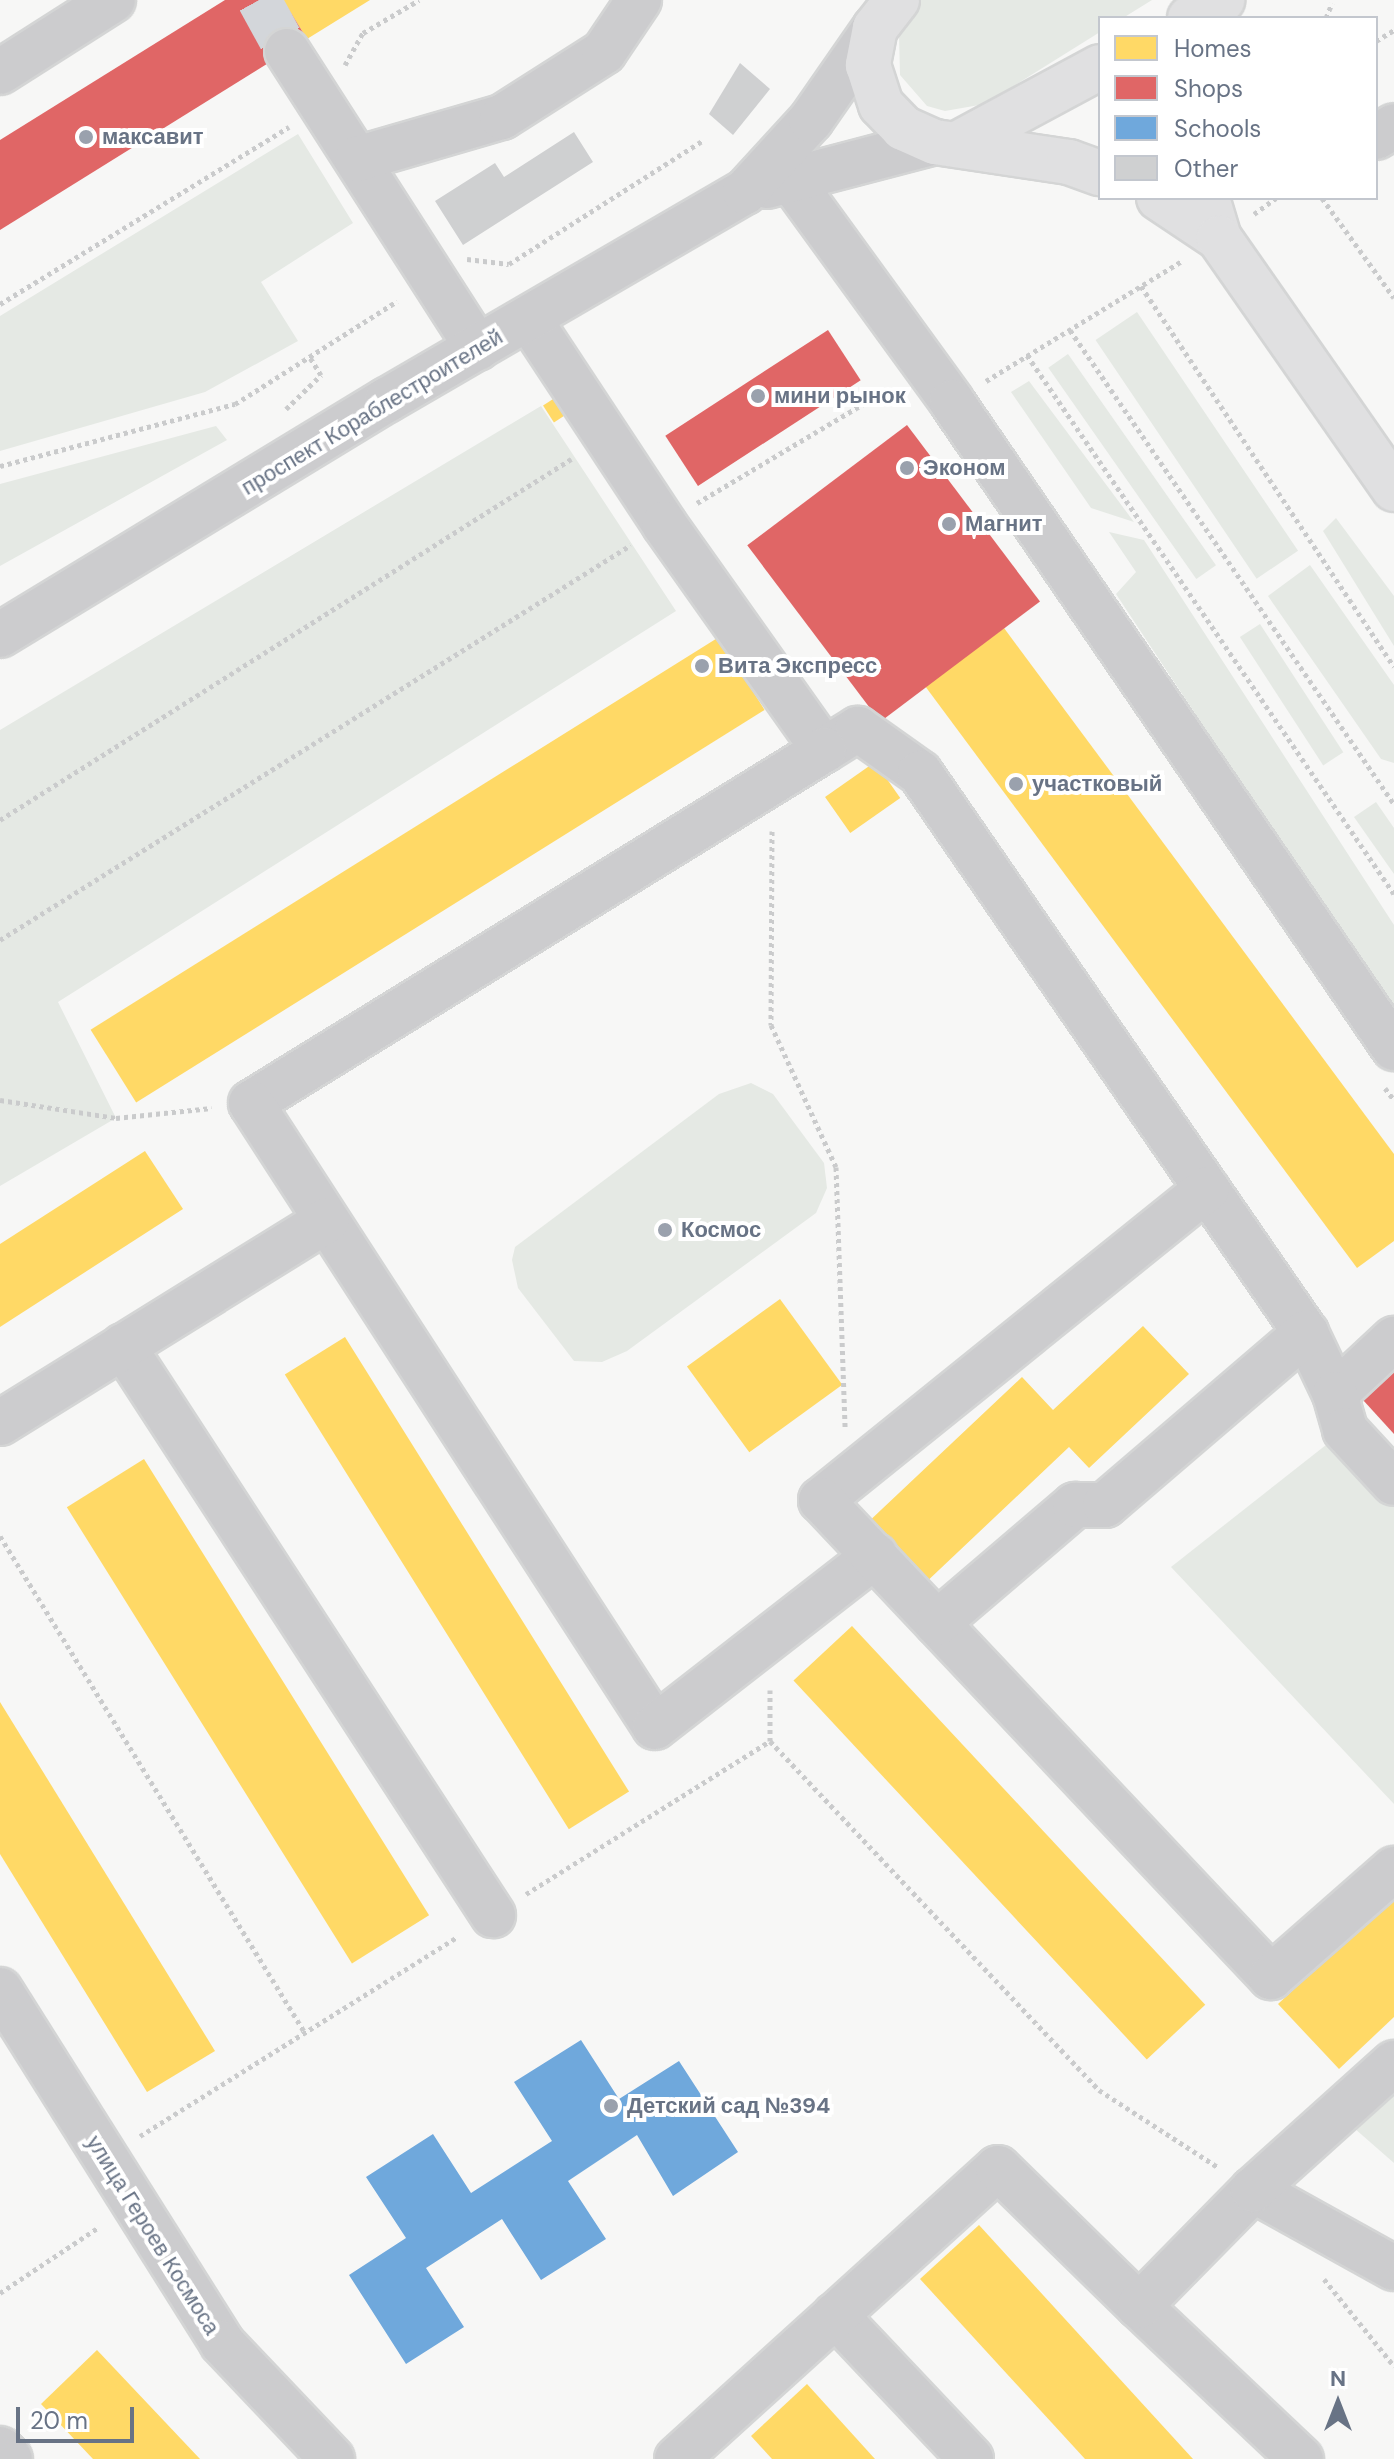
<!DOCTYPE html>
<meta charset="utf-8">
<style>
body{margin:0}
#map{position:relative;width:1394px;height:2459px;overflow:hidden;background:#f7f7f6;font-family:"DM Sans",sans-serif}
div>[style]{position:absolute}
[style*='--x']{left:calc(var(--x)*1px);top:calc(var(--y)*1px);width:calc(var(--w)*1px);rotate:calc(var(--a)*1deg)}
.green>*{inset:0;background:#e5e9e4;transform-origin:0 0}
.homes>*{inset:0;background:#ffd966;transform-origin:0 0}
.shops>*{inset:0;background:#e06666;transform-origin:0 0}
.schools>*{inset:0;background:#6fa8dc}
.building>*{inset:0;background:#cfd0d1}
.minor-tunnel>*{height:44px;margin-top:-22px;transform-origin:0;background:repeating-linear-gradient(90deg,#d3d6da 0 44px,transparent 0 66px)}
.path>*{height:5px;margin-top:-2.5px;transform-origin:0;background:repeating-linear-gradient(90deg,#cacbcc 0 4px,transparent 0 8px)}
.roads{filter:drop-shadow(2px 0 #d4d5d5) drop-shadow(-2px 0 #d4d5d5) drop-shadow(0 2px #d4d5d5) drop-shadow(0 -2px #d4d5d5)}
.minor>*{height:44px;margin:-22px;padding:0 22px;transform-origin:22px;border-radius:22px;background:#ccccce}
.major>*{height:44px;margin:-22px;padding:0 22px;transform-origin:22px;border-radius:22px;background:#e0e0e1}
.dots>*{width:22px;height:22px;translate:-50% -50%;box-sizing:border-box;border:4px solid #fff;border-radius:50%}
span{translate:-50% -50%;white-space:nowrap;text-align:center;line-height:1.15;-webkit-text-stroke:8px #fff;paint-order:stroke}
.poi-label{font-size:22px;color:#687385;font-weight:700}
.left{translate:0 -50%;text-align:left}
.street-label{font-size:22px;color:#687385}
.legend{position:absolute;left:1098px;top:16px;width:280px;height:184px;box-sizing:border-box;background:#fff;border:2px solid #c3c7ce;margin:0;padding:10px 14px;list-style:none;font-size:24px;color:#687385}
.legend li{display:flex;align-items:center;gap:16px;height:40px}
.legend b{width:40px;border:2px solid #c3c7ce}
.north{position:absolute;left:1298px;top:2363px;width:80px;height:80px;-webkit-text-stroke:6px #fff;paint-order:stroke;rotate:0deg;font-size:22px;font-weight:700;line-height:32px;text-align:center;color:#687385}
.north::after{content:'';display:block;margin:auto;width:28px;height:36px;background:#687385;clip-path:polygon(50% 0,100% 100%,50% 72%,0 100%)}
.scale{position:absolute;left:16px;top:2407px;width:118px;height:36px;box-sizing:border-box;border:4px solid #687385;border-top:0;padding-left:10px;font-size:24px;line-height:28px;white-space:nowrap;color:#687385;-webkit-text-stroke:6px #fff;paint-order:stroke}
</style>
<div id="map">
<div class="green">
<div style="clip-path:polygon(920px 0,1152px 0,1123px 18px,1100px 18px,1100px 32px,985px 104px,945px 111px,927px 106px,900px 75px,899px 34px)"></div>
<div style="clip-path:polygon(298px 134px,353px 223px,261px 282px,298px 341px,205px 392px,0 451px,0 316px)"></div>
<div style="left:1137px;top:312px;width:288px;height:50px;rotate:56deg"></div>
<div style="left:1068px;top:354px;width:258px;height:24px;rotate:55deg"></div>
<div style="clip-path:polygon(1029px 381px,1134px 522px,1091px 508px,1011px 392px)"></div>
<div style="clip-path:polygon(541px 406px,676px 611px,58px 1002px,116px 1118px,0 1186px,0 730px)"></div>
<div style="clip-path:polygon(216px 426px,227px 440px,0 566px,0 484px)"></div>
<div style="clip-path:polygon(1336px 518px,1394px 596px,1394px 646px,1323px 531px)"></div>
<div style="clip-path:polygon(1109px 532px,1144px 540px,1394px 925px,1394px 1015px,1116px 594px,1136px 572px)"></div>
<div style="clip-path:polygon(1310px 565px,1394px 685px,1394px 763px,1381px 759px,1268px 596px)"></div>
<div style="left:1260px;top:624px;width:153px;height:24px;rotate:57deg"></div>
<div style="clip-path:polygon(1376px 802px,1394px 828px,1394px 874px,1354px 817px)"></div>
<div style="clip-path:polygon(751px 1083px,773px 1094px,824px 1163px,827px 1188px,816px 1213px,627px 1351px,602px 1362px,574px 1361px,518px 1288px,512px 1260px,515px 1247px,719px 1094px)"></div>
<div style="clip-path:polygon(1345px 1430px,1394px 1483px,1394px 1804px,1171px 1567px)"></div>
<div style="clip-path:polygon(1394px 2063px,1394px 2163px,1338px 2114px)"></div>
</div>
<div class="homes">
<div style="clip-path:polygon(283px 0,370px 0,307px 39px)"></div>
<div style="left:564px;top:392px;width:20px;height:25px;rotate:57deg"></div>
<div style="clip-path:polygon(1004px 628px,1394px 1154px,1394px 1241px,1357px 1268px,925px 686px)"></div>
<div style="left:719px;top:637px;width:86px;height:741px;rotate:58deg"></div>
<div style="left:875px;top:762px;width:44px;height:61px;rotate:55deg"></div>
<div style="clip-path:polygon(145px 1151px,183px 1209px,0 1327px,0 1244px)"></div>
<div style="left:780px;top:1299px;width:106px;height:115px;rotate:54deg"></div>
<div style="clip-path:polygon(1143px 1326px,1189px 1374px,1089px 1468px,1069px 1447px,921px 1587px,864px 1526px,1022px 1377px,1053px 1410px)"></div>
<div style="left:345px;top:1337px;width:536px;height:71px;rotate:58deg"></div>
<div style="left:144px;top:1459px;width:538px;height:91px;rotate:58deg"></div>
<div style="left:852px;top:1626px;width:518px;height:80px;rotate:47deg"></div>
<div style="clip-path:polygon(0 1702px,215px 2051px,147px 2092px,0 1854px)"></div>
<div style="clip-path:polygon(1394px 1896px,1394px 2017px,1339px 2069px,1278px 2004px)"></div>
<div style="clip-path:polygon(979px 2225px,1193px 2459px,1085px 2459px,920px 2279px)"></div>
<div style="clip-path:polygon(97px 2350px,200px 2459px,93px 2459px,41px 2404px)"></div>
<div style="clip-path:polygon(807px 2384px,875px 2459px,772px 2459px,751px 2436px)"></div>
</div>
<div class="shops">
<div style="clip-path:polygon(225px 0,283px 0,307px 39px,0 230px,0 140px)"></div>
<div style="left:828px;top:330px;width:60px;height:194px;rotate:57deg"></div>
<div style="left:907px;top:425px;width:221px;height:200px;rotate:53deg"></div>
<div style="clip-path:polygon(1394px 1372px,1394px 1434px,1363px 1400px)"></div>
</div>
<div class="schools">
<div style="clip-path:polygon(581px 2040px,619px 2099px,679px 2061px,738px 2152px,673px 2196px,637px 2135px,568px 2181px,606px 2239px,541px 2280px,502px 2219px,426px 2268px,464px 2327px,406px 2364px,349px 2275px,406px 2238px,366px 2177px,433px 2134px,471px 2193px,552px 2141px,514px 2082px)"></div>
</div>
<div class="building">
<div style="clip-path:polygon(740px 63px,770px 89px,733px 135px,709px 114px)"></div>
<div style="clip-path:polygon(574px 132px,593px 162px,463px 245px,435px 201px,495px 163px,504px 177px)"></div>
</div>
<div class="minor-tunnel">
<div style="--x:259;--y:0;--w:58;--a:61.2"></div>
</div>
<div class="path">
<div style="--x:1326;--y:18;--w:16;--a:-68"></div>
<div style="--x:1376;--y:41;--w:21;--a:-31"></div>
<div style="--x:345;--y:65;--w:37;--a:-61"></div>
<div style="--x:363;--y:33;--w:65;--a:-30.5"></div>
<div style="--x:1322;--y:198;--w:123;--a:54.2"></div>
<div style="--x:1254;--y:214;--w:27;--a:-36"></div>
<div style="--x:467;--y:259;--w:42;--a:6.8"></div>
<div style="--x:509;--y:264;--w:231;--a:-32.5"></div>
<div style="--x:1141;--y:286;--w:457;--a:56.4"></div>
<div style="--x:0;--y:304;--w:339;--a:-31.5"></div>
<div style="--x:1070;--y:330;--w:574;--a:55.65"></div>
<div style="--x:1027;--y:355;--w:652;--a:55.75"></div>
<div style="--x:986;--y:381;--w:230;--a:-31.5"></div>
<div style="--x:286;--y:409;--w:49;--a:-44.2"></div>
<div style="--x:321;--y:375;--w:22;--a:-122"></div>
<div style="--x:0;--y:466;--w:243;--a:-14.8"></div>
<div style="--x:235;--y:404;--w:192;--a:-32.4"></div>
<div style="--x:697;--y:503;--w:222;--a:-30.8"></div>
<div style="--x:0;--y:820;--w:676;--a:-32.3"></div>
<div style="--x:772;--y:831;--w:194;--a:90.3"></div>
<div style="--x:771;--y:1025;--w:156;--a:65.4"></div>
<div style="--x:836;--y:1167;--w:260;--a:88"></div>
<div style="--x:0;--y:940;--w:744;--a:-32.05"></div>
<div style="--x:1385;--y:1088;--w:15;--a:53"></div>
<div style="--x:0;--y:1100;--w:117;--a:8.8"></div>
<div style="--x:116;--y:1118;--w:96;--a:-6"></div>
<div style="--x:0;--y:1536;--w:583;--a:58.46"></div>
<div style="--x:770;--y:1741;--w:480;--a:46.7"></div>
<div style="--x:1099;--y:2090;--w:143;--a:33"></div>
<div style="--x:526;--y:1894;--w:288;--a:-32.1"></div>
<div style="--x:770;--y:1741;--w:51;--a:-90"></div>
<div style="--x:140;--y:2136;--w:374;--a:-32.1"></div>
<div style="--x:1324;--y:2279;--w:112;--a:51.2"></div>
<div style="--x:0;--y:2293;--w:119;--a:-33.7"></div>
</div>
<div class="roads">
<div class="minor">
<div style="--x:287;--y:51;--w:353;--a:57.3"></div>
<div style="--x:0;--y:72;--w:134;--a:-32.5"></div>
<div style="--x:1376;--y:137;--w:21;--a:-31"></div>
<div style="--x:357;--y:159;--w:151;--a:-16.2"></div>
<div style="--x:502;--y:117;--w:121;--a:-32.5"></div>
<div style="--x:604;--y:52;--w:63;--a:-56.1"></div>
<div style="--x:791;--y:180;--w:274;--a:54"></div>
<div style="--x:952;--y:402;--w:783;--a:55.62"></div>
<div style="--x:767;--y:186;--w:174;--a:-14.7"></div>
<div style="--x:529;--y:319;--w:245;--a:56.6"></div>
<div style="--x:664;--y:524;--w:277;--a:54.7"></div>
<div style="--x:824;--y:750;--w:40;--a:-32"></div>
<div style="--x:858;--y:729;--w:76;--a:35.4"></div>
<div style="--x:920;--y:773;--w:680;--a:55.42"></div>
<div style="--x:1306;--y:1333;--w:68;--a:64.6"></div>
<div style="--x:1335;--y:1394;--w:81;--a:-43"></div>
<div style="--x:0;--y:635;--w:453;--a:-31.3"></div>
<div style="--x:387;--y:400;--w:414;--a:-30.2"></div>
<div style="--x:745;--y:192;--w:98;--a:-47.5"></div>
<div style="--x:811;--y:120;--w:112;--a:-55.2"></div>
<div style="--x:824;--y:750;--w:673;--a:148.36"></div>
<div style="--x:251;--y:1103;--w:743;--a:57.08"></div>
<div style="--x:655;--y:1727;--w:279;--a:-37.9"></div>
<div style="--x:1207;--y:1189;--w:496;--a:141.1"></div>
<div style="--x:821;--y:1500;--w:656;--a:46.67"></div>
<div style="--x:1271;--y:1977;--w:164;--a:-41.3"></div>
<div style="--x:123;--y:1346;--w:679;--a:56.97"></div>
<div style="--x:1335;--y:1394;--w:37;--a:74"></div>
<div style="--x:1345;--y:1430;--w:72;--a:47.2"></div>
<div style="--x:0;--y:1423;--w:384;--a:-31.8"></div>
<div style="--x:937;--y:1623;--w:182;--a:-40.5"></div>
<div style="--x:1075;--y:1505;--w:30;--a:0"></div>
<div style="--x:1105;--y:1505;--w:265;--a:-40.6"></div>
<div style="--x:0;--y:1990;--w:417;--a:57.8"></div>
<div style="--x:222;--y:2343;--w:160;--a:46.5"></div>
<div style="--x:1253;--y:2190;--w:161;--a:29"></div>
<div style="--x:1139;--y:2306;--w:223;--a:43.4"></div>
<div style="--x:835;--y:2315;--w:198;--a:46.6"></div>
<div style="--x:0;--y:2449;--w:14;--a:45"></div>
<div style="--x:677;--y:2459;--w:433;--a:-42.2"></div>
<div style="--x:998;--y:2168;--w:197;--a:44.4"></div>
<div style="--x:1139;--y:2306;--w:163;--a:-45.5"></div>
<div style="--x:1253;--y:2190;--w:190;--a:-42"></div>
</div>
<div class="major">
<div style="--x:897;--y:0;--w:36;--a:128"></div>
<div style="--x:875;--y:28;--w:38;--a:101"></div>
<div style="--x:868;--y:65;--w:42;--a:72"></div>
<div style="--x:881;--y:105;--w:32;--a:46"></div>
<div style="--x:903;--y:128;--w:35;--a:24"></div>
<div style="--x:935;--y:142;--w:135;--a:8.5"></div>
<div style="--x:1069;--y:162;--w:33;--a:20"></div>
<div style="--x:1190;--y:18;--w:37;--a:-29"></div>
<div style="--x:959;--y:143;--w:160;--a:-28.3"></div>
<div style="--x:1159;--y:198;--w:72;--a:33.7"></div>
<div style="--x:1207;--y:198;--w:42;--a:73.3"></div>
<div style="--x:1219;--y:238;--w:306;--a:55.1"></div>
</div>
</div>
<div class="dots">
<div style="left:86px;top:137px;background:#9aa1ad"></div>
<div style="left:758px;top:396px;background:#9aa1ad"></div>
<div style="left:907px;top:468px;background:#9aa1ad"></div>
<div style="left:949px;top:524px;background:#9aa1ad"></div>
<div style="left:702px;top:666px;background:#9aa1ad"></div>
<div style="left:1016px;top:784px;background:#9aa1ad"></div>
<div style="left:665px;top:1230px;background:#9aa1ad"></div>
<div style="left:611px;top:2106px;background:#9aa1ad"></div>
</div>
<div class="poi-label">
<span class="left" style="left:102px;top:137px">максавит</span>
<span class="left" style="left:774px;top:396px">мини рынок</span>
<span class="left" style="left:923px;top:468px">Эконом</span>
<span class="left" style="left:965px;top:524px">Магнит</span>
<span class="left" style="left:718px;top:666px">Вита Экспресс</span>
<span class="left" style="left:1032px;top:784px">участковый</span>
<span class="left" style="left:681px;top:1230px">Космос</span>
<span class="left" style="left:627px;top:2106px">Детский сад №394</span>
</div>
<div class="street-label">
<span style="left:372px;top:412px;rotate:-31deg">проспект Кораблестроителей</span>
<span style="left:153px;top:2235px;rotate:58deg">улица Героев Космоса</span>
</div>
<ul class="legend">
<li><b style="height:22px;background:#ffd966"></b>Homes</li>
<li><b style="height:22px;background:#e06666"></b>Shops</li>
<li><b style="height:22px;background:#6fa8dc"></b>Schools</li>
<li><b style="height:22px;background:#cfd0d1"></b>Other</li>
</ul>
<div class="north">N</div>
<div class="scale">20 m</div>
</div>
